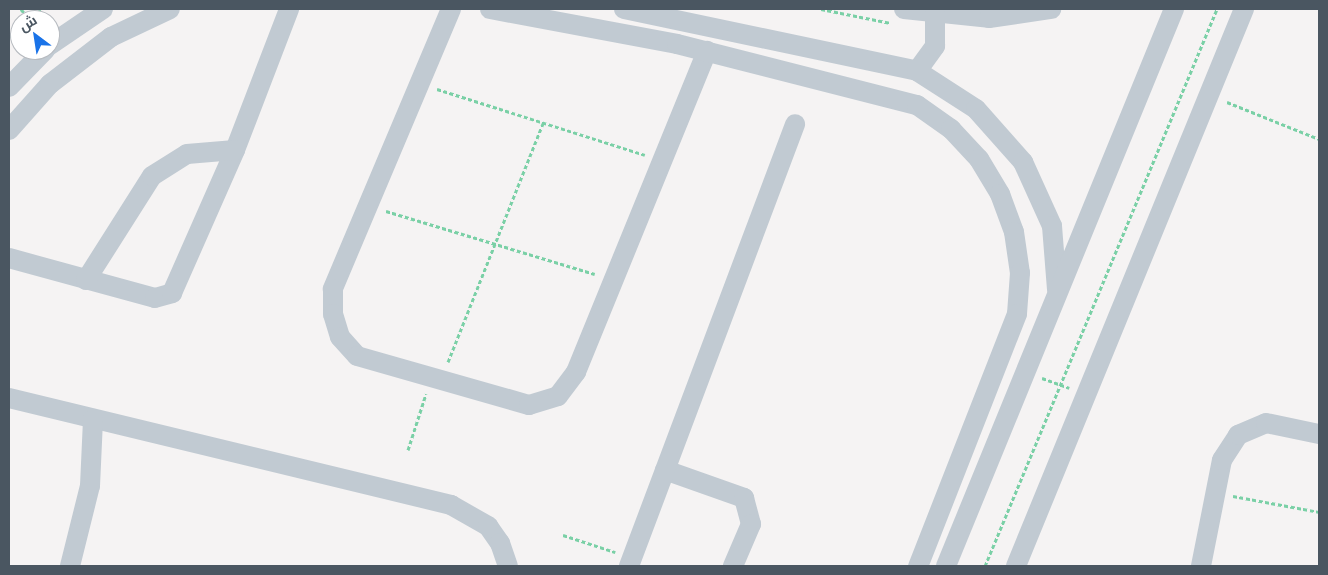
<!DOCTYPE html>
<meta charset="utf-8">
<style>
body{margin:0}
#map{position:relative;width:1328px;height:575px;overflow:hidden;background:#f5f3f3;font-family:"PT Sans",Cairo,sans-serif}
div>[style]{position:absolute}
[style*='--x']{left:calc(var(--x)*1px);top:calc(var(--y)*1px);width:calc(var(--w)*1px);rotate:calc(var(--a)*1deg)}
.path>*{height:3px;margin-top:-1.5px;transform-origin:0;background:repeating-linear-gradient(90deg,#7ad0a6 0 4px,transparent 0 6.5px)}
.street>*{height:20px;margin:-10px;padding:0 10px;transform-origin:10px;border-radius:10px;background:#c1cad2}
span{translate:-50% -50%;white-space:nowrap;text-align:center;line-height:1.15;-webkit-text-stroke:4px #fff;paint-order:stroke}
.frame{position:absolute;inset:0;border:10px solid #4a5661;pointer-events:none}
.north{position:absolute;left:10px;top:10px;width:50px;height:50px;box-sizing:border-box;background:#fff;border:1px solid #b7bbc0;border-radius:50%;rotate:329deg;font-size:14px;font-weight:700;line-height:20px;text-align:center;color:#4a5661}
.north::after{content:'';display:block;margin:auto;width:18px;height:22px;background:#1a73e8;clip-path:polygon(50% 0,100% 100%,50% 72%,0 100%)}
</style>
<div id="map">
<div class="path">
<div style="--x:21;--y:9;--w:14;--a:51"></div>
<div style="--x:821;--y:9;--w:71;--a:11.3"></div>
<div style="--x:27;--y:20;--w:19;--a:-36"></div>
<div style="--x:9;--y:37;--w:15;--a:-42"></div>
<div style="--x:437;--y:89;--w:218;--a:17.6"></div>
<div style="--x:1227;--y:102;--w:99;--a:21.9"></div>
<div style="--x:386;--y:211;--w:218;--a:16.8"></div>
<div style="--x:448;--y:362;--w:257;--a:-68.3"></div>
<div style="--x:1042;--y:378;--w:29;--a:20"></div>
<div style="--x:408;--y:450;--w:59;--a:-72.2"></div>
<div style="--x:1233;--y:496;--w:87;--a:10.5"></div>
<div style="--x:563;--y:535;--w:55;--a:18.1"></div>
<div style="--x:985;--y:566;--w:603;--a:-67.39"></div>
</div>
<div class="street">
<div style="--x:451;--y:9;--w:304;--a:112.9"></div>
<div style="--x:333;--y:289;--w:25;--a:90"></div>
<div style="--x:333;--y:314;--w:24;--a:73"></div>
<div style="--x:340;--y:337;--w:25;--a:48"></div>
<div style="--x:357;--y:356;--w:179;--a:15.9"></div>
<div style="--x:529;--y:405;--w:30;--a:-17"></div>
<div style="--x:558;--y:396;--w:30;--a:-53"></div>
<div style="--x:576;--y:372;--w:347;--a:-67.8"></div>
<div style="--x:490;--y:9;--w:190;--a:10.6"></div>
<div style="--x:677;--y:44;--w:248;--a:14.3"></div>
<div style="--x:917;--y:105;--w:42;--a:35.2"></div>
<div style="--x:951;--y:129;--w:41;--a:47"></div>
<div style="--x:979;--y:159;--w:41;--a:59"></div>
<div style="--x:1000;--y:194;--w:40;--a:69.8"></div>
<div style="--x:1014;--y:232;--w:41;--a:81.7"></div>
<div style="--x:1020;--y:273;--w:41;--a:94.2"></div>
<div style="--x:1017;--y:314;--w:271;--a:111.4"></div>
<div style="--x:624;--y:9;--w:299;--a:11.9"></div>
<div style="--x:917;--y:71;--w:70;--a:32.8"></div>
<div style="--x:976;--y:109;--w:71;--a:48.4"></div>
<div style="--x:1023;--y:162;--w:70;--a:65.6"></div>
<div style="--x:1052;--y:226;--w:64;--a:85.5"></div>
<div style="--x:904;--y:9;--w:85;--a:6"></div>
<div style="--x:989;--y:18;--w:63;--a:-8.3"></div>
<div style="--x:50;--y:45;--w:64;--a:-34.2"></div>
<div style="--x:917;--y:71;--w:31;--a:-54"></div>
<div style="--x:935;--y:46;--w:31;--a:-90"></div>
<div style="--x:9;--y:87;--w:52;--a:-45.8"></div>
<div style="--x:9;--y:130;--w:62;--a:-48.3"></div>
<div style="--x:50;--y:84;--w:77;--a:-37.6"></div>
<div style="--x:111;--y:37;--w:65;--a:-25.4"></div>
<div style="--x:9;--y:258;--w:151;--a:15.3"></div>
<div style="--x:155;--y:298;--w:18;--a:-16"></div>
<div style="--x:172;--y:293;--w:156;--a:-66.2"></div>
<div style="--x:235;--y:150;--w:151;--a:-69"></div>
<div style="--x:86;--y:280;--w:123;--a:-57.6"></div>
<div style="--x:152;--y:176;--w:41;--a:-32.2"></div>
<div style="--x:187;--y:154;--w:48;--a:-4.8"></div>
<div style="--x:9;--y:398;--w:455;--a:13.6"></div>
<div style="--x:451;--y:505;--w:43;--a:29.6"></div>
<div style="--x:488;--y:526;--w:21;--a:55"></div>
<div style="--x:500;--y:543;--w:24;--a:71"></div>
<div style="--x:665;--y:470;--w:84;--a:19.5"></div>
<div style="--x:744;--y:498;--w:27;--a:75"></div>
<div style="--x:751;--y:524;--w:46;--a:113.2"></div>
<div style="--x:70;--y:566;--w:82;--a:-76"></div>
<div style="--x:90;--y:486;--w:67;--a:-87.4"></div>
<div style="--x:629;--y:566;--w:472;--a:-69.4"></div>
<div style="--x:946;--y:566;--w:602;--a:-67.74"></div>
<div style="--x:1016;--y:566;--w:602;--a:-67.74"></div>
<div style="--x:1201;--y:566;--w:108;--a:-78.8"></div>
<div style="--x:1222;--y:460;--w:30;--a:-57"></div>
<div style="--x:1238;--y:435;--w:30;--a:-23"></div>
<div style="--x:1266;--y:423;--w:54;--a:11.7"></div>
</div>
<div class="frame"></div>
<div class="north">ش</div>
</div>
